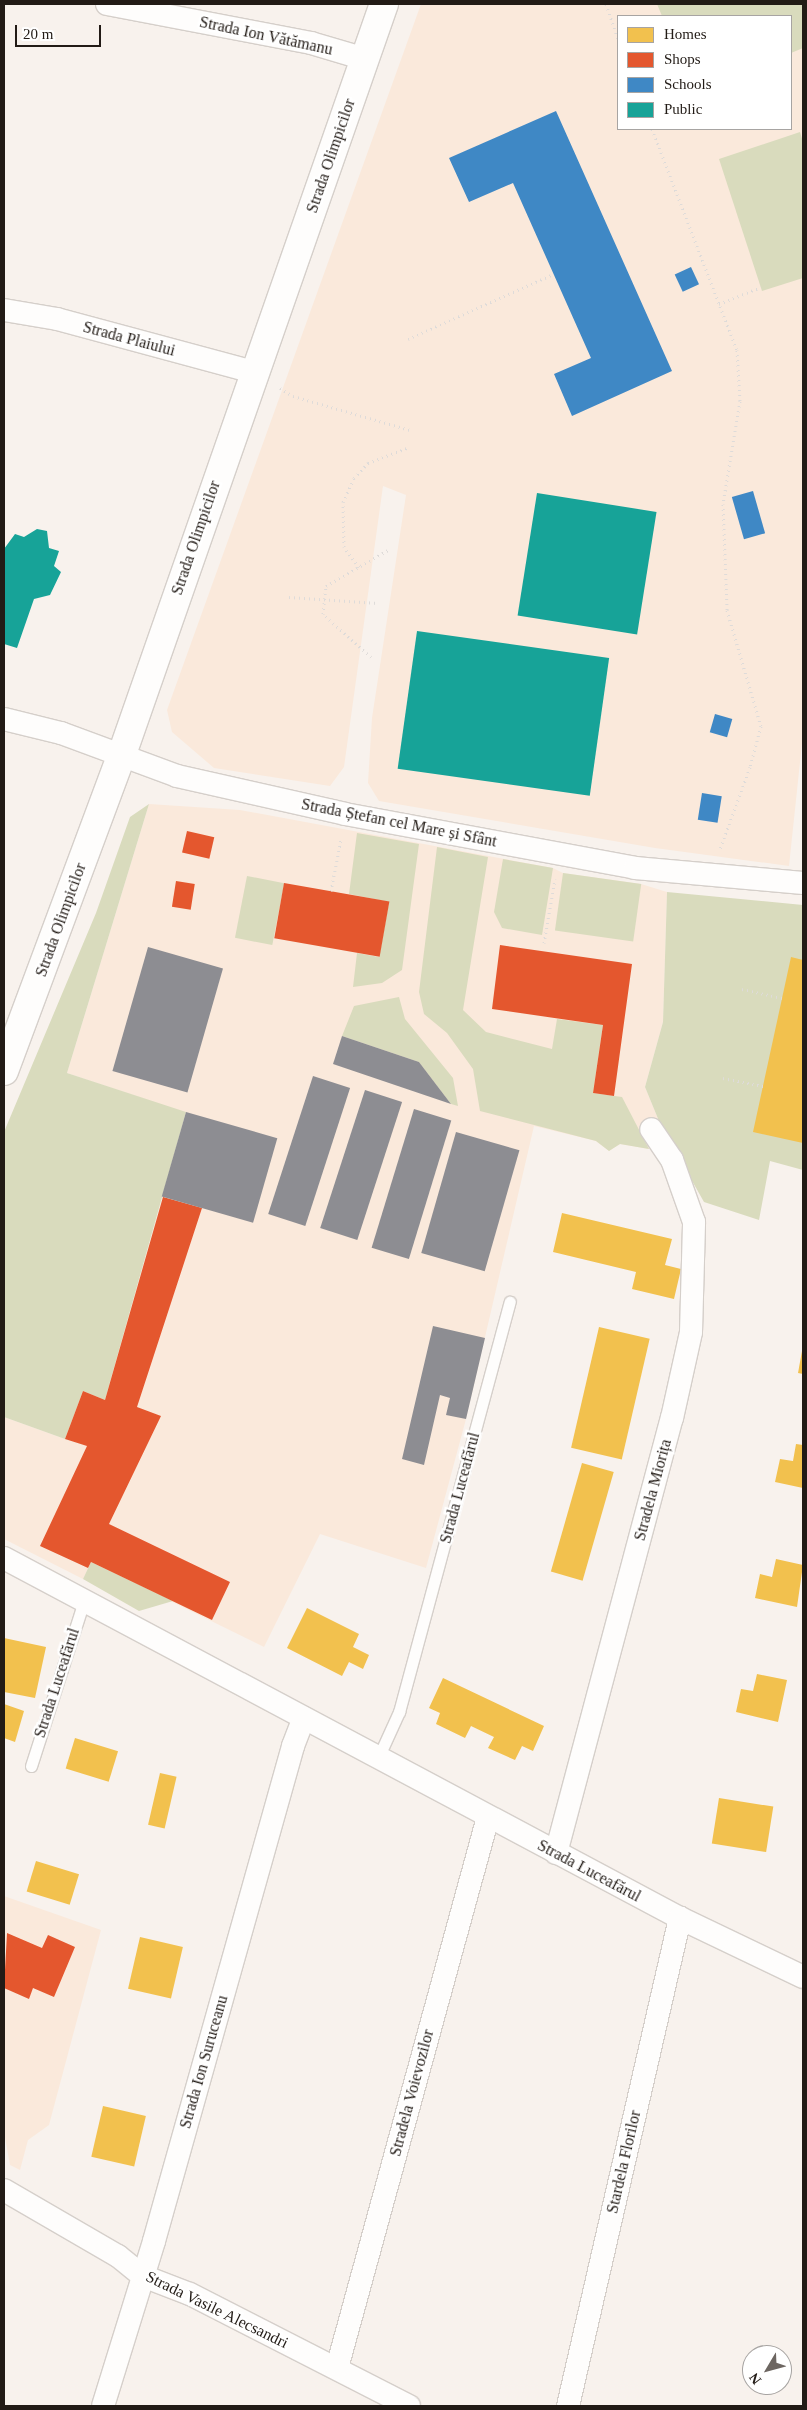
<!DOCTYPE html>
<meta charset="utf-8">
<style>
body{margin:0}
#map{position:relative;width:807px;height:2410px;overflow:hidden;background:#f8f2ed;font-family:Georgia,serif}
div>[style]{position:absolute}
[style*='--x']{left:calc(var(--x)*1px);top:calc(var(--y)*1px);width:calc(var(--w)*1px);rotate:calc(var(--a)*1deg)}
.built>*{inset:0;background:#fae9db}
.green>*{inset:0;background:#d9dbbd;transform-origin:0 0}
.homes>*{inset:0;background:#f2c14e;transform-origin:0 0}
.shops>*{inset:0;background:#e4572e;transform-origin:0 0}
.schools>*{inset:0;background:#3f88c5;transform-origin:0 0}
.public>*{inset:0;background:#17a398;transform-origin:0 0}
.industry>*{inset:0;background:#8d8d92;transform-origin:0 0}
.path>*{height:3px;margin-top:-1.5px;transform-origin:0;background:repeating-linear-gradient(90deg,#dedbd9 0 1px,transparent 0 5px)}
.roads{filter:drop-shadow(1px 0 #d5cfca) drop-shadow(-1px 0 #d5cfca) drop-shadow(0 1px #d5cfca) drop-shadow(0 -1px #d5cfca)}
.service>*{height:11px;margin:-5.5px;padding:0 5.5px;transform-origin:5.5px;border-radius:5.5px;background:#fefdfc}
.minor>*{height:22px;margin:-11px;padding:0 11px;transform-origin:11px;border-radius:11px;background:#fefdfc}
.secondary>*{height:28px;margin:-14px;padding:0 14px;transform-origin:14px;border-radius:14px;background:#fefdfc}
span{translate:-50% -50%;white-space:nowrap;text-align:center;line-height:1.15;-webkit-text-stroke:5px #fff;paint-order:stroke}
.street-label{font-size:16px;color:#221b16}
.frame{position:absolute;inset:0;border:5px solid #221b16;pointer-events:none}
.legend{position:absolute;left:617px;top:15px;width:175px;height:115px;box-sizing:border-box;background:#fff;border:1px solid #a7a4a2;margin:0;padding:6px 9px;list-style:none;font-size:15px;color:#221b16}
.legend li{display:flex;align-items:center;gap:10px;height:25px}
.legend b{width:25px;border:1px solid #a7a4a2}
.north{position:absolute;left:742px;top:2345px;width:50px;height:50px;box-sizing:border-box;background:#fff;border:1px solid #a7a4a2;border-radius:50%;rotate:233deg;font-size:14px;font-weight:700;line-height:20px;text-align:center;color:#221b16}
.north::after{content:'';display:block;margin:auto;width:18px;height:22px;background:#6d6661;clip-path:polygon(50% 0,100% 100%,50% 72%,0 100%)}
.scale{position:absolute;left:15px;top:25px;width:86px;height:22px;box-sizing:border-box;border:2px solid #221b16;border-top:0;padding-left:6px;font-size:15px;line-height:18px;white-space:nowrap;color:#221b16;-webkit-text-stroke:4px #fff;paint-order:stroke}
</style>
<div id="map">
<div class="built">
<div style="clip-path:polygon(evenodd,421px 4px,803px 4px,803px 734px,789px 866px,655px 848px,379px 801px,368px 783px,372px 718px,406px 495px,383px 486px,344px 767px,330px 786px,214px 768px,172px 732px,167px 710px,421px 4px,618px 16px,791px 16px,791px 129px,618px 129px,618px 16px)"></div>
<div style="clip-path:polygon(149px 804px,240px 810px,553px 868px,563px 873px,641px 884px,667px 892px,663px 1022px,645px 1087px,661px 1126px,649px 1149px,620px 1144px,609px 1151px,596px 1141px,534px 1126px,466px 1419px,426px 1568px,320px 1534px,264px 1647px,91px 1562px,83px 1579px,4px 1539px,4px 1417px,65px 1439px,83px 1391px,105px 1399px,186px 1113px,67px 1073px)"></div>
<div style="clip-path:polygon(4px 1896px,101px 1930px,49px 2125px,28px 2140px,20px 2170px,10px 2165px,4px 2132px)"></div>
</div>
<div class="green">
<div style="clip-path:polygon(657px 4px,803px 4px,803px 48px,791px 53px,791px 16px,662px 16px)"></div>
<div style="clip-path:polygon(800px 132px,803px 142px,803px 278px,762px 291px,719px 159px)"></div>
<div style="clip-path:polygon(149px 804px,67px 1073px,186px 1112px,105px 1400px,83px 1391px,65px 1439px,4px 1417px,4px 1132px,96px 913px,130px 817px)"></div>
<div style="clip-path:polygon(357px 833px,419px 844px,402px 970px,382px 983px,353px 987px,357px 953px,379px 957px,389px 902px,349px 894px)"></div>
<div style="clip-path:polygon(437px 847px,488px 857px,463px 1010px,486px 1032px,552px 1049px,557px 1019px,603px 1025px,593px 1093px,622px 1097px,649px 1149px,620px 1144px,609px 1151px,596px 1141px,480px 1111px,473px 1069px,447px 1033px,424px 1014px,419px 992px)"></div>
<div style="clip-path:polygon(503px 859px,553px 868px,542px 935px,502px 928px,494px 912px)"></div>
<div style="left:563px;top:873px;width:79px;height:58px;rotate:8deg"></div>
<div style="left:247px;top:876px;width:38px;height:63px;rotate:11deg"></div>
<div style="clip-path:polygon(667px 892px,803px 905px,803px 1170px,770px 1161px,759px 1220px,704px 1202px,661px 1126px,645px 1087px,663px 1022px)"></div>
<div style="clip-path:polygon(399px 997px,405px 1019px,453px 1078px,458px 1106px,451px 1104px,419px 1062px,342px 1036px,354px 1006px)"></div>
<div style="clip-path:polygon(91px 1562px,173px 1601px,139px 1611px,83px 1579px)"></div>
</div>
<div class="homes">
<div style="clip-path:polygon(791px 957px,803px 960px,803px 1143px,753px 1132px)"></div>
<div style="clip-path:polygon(562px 1213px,672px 1239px,665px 1265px,681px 1269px,674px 1299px,632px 1289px,636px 1272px,553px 1252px)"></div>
<div style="left:599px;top:1327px;width:52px;height:124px;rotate:13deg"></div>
<div style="clip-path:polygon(802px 1351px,803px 1351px,803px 1374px,798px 1373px)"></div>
<div style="clip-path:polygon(796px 1444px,803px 1445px,803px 1488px,775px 1482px,780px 1459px,793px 1461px)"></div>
<div style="left:582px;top:1463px;width:33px;height:113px;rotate:16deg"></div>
<div style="clip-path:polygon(776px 1559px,803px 1565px,797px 1607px,755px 1598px,760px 1574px,772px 1577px)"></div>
<div style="clip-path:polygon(307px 1608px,359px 1634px,353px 1647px,369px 1655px,363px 1669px,349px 1662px,342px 1676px,287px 1648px)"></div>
<div style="clip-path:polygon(4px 1638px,46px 1647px,35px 1698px,4px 1692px)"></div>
<div style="clip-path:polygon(757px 1674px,787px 1680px,778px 1722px,736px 1712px,741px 1689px,753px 1691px)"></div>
<div style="clip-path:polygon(443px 1678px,544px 1726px,533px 1751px,522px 1746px,515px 1760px,488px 1748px,494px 1737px,471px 1726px,465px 1738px,436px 1724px,440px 1713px,429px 1708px)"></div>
<div style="clip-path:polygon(4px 1704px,24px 1711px,15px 1742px,4px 1738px)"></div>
<div style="left:75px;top:1738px;width:45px;height:32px;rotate:17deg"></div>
<div style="left:160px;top:1773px;width:17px;height:53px;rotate:13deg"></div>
<div style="left:719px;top:1798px;width:55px;height:46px;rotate:9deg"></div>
<div style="left:36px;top:1861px;width:45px;height:32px;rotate:17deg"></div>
<div style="left:140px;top:1937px;width:44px;height:53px;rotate:13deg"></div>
<div style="left:103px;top:2106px;width:44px;height:52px;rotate:13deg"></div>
</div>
<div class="shops">
<div style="left:187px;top:831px;width:28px;height:22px;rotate:13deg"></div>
<div style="left:176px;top:881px;width:19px;height:26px;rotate:9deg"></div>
<div style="left:284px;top:883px;width:107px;height:56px;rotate:10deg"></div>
<div style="clip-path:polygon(500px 945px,632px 964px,614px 1096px,593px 1093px,603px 1025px,492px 1009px)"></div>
<div style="clip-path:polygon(163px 1197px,202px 1208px,137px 1407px,161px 1416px,109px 1524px,230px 1582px,212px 1620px,91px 1562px,88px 1568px,40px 1546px,87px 1446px,65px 1439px,83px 1391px,105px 1400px)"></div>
<div style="clip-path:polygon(7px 1933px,42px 1948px,48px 1935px,75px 1947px,54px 1997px,33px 1988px,29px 1999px,4px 1988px)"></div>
</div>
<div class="schools">
<div style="clip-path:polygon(556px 111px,672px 371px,572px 416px,554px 374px,591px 358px,513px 183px,469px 202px,449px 158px)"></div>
<div style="left:691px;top:267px;width:19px;height:18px;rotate:65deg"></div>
<div style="left:753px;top:491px;width:44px;height:22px;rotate:74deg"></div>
<div style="left:715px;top:714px;width:18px;height:19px;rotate:16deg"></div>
<div style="left:702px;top:793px;width:20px;height:27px;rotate:9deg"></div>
</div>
<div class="public">
<div style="left:537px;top:493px;width:121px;height:124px;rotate:9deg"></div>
<div style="clip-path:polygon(37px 529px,47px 531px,49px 548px,59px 551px,54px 566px,61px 572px,50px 595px,34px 599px,17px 648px,4px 644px,4px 549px,15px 534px,24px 537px)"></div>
<div style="left:417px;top:631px;width:194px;height:139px;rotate:8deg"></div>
</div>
<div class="industry">
<div style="left:148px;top:947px;width:78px;height:129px;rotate:16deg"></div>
<div style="clip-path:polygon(342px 1036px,419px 1062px,451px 1104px,333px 1064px)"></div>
<div style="left:313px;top:1076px;width:39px;height:145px;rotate:18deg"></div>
<div style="left:365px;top:1090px;width:39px;height:145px;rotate:18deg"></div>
<div style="left:414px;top:1109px;width:39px;height:145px;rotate:17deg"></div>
<div style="left:186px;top:1112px;width:95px;height:88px;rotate:16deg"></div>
<div style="left:456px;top:1132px;width:66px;height:126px;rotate:16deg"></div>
<div style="clip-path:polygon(433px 1326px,485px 1338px,466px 1419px,446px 1415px,450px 1398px,440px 1395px,424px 1465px,402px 1459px)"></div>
</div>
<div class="path">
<div style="--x:606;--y:4;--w:37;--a:71"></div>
<div style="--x:652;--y:129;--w:237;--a:69"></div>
<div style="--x:737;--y:350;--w:51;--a:86.6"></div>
<div style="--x:740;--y:401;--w:104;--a:99.4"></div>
<div style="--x:723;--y:504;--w:106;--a:87.8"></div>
<div style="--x:727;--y:610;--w:121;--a:73.7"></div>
<div style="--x:761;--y:726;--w:42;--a:105"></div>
<div style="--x:750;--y:767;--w:87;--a:110.1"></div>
<div style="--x:719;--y:304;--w:45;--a:-22"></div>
<div style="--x:408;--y:339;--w:159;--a:-24.1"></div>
<div style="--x:280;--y:388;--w:15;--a:32"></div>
<div style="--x:293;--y:396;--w:122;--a:16.2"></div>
<div style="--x:359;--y:567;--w:25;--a:-127"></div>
<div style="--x:344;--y:547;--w:45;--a:-91.3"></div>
<div style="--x:343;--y:502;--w:26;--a:-65"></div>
<div style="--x:354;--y:478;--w:21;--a:-47"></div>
<div style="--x:368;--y:463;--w:42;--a:-21"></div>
<div style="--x:289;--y:597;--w:89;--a:3.9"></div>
<div style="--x:371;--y:657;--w:64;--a:-138.1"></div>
<div style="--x:323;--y:614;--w:28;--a:-84"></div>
<div style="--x:326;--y:586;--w:72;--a:-30.1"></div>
<div style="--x:331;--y:891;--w:53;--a:-79.1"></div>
<div style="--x:544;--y:943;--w:65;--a:-80.2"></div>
<div style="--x:742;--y:989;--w:41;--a:12.7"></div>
<div style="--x:723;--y:1078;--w:41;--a:11.3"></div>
</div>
<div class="roads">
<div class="service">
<div style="--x:378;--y:1758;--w:51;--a:-65.5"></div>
<div style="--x:399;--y:1712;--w:425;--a:-74.9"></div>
<div style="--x:31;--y:1766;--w:173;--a:-72.2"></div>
</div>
<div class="minor">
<div style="--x:107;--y:4;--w:208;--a:10.8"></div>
<div style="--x:311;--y:43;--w:56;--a:16.5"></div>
<div style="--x:4;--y:310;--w:54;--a:9.6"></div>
<div style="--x:57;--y:319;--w:204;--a:15.1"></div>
<div style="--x:4;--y:719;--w:59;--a:13.8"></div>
<div style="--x:61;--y:733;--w:124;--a:20.3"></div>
<div style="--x:177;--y:776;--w:172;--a:12.7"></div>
<div style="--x:345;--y:814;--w:295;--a:10.5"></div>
<div style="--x:635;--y:868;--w:169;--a:5.1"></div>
<div style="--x:4;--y:1558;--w:766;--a:28.04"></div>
<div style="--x:680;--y:1918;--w:136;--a:25.6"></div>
<div style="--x:556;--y:1853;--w:450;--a:-75.1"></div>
<div style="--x:672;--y:1418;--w:88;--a:-77.5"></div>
<div style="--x:691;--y:1332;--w:110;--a:-88.4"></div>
<div style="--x:694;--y:1222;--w:66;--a:-109.5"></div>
<div style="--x:672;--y:1160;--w:37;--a:-124"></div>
<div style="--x:4;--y:2190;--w:132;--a:30.1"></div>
<div style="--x:118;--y:2256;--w:32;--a:39"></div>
<div style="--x:143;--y:2276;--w:50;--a:21"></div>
<div style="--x:190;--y:2294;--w:246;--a:27.1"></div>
<div style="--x:337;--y:2368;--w:571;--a:-74.67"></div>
<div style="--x:103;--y:2406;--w:173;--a:-72.8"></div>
<div style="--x:154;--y:2241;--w:514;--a:-74.31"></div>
<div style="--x:293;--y:1746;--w:30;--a:-69"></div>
<div style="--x:568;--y:2406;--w:501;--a:-77.07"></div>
</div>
<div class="secondary">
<div style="--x:4;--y:1071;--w:335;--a:-69.6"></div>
<div style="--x:121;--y:757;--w:798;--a:-70.75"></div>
</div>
</div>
<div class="street-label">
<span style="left:266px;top:36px;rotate:12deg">Strada Ion Vătămanu</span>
<span style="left:331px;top:156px;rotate:-71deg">Strada Olimpicilor</span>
<span style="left:129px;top:339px;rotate:15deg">Strada Plaiului</span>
<span style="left:196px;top:538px;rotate:-71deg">Strada Olimpicilor</span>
<span style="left:399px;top:823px;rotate:11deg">Strada Ștefan cel Mare și Sfânt</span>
<span style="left:61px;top:920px;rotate:-70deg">Strada Olimpicilor</span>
<span style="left:460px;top:1488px;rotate:-75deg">Strada Luceafărul</span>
<span style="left:653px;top:1490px;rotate:-75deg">Stradela Miorița</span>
<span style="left:57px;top:1683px;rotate:-72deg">Strada Luceafărul</span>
<span style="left:589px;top:1871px;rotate:28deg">Strada Luceafărul</span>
<span style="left:204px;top:2062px;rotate:-74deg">Strada Ion Suruceanu</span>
<span style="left:412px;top:2093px;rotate:-75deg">Stradela Voievozilor</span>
<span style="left:624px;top:2162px;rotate:-77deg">Stardela Florilor</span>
<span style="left:217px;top:2310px;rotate:26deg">Strada Vasile Alecsandri</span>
</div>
<div class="frame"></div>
<ul class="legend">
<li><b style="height:14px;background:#f2c14e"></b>Homes</li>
<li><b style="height:14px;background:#e4572e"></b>Shops</li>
<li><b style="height:14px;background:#3f88c5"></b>Schools</li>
<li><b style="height:14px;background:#17a398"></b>Public</li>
</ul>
<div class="north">N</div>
<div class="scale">20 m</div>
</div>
